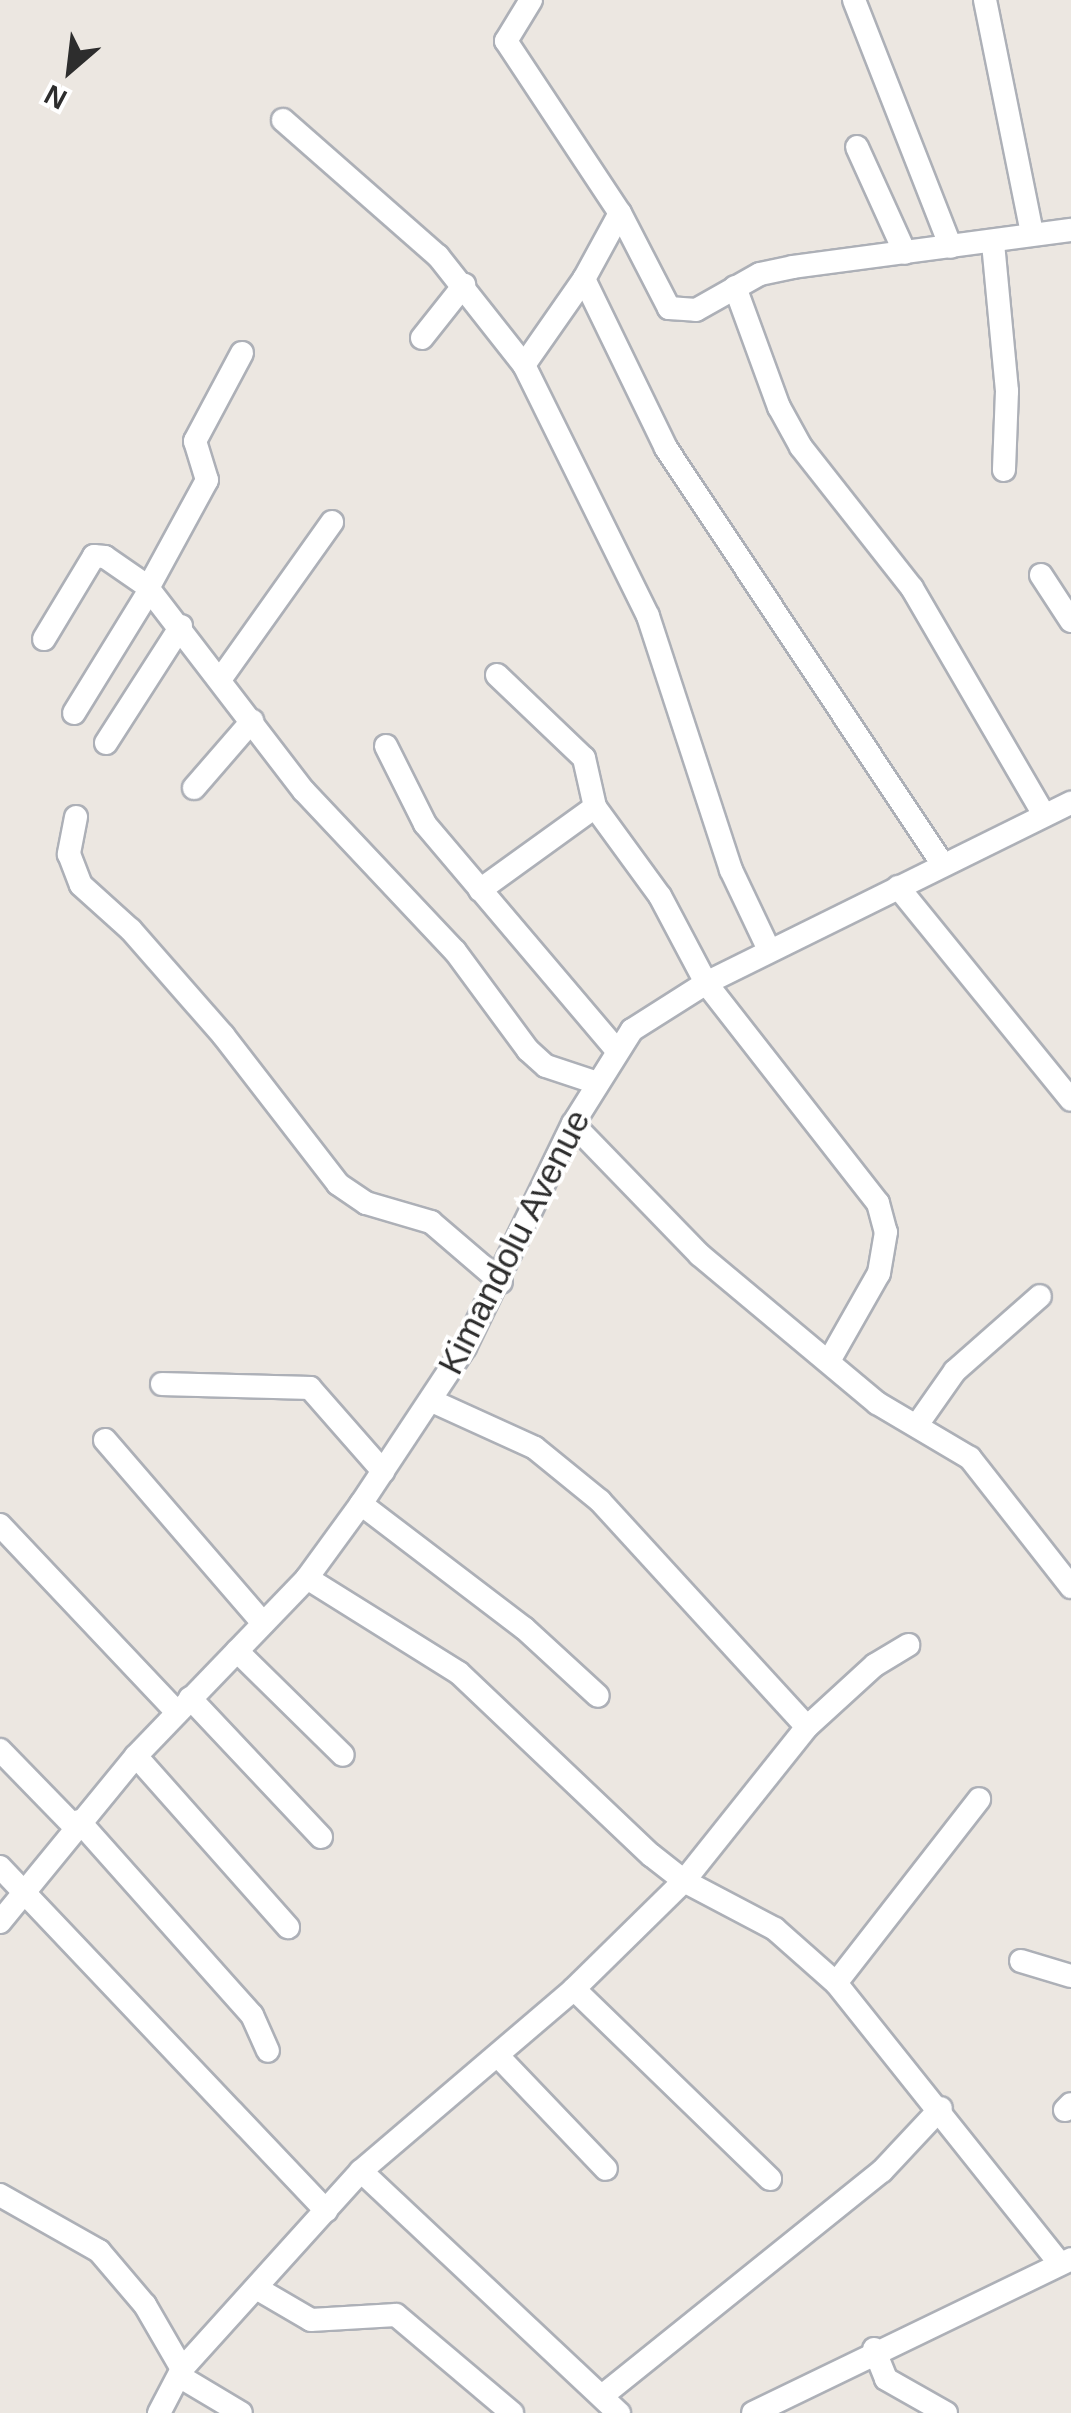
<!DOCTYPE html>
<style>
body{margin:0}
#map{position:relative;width:1071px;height:2413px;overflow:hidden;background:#ece7e1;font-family:Helvetica,sans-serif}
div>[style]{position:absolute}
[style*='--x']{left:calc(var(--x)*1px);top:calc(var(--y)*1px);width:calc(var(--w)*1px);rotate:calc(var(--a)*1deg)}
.roads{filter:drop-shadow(2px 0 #adb0b7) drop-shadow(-2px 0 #adb0b7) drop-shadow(0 2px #adb0b7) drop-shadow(0 -2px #adb0b7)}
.minor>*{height:22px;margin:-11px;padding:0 11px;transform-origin:11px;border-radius:11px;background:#fff}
span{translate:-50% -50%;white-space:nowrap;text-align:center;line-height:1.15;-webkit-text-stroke:8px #fff;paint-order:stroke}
.street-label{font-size:35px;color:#2d2d2d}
.north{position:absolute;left:20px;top:20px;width:100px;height:100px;-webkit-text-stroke:8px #fff;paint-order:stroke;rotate:208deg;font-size:28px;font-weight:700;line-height:40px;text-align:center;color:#2d2d2d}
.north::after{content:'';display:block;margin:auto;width:35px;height:45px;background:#2d2d2d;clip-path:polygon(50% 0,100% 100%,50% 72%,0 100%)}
</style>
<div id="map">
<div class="roads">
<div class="minor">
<div style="--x:531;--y:0;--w:48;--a:121.4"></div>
<div style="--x:506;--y:41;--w:206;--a:56.5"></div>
<div style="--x:620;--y:213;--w:107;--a:62.7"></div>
<div style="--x:669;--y:308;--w:27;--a:4"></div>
<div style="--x:696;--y:310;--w:73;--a:-29.4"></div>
<div style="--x:760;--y:274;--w:34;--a:-12"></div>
<div style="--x:793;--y:267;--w:280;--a:-7.6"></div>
<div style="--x:854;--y:0;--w:265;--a:68.6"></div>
<div style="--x:985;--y:0;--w:239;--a:78.6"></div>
<div style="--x:283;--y:120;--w:206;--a:41.3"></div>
<div style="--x:438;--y:256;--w:139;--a:51.7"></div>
<div style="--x:524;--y:365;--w:280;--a:63.7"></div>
<div style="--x:648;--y:616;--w:267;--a:71.9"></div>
<div style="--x:731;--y:870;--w:89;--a:64.6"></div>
<div style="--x:857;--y:147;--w:116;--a:65.6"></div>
<div style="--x:993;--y:243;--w:149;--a:84.6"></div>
<div style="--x:1007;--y:391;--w:79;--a:92.2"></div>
<div style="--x:584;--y:279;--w:188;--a:64.1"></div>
<div style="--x:666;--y:448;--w:499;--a:56.4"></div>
<div style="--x:735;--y:287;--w:128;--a:69.9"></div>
<div style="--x:779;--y:407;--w:46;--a:61.2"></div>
<div style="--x:801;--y:447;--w:179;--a:51.8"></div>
<div style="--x:912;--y:588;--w:263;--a:59.8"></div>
<div style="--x:422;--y:338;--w:68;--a:-51.6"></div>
<div style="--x:242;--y:353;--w:100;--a:118.1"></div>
<div style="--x:195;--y:441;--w:41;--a:72.9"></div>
<div style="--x:207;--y:480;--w:123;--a:118.6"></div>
<div style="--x:148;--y:588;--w:256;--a:52.5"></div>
<div style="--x:304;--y:791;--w:220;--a:46.7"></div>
<div style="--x:455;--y:951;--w:123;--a:53.6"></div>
<div style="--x:528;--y:1050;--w:24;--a:42"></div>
<div style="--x:546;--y:1066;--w:54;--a:18.4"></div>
<div style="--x:524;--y:365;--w:105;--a:-55.1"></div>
<div style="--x:584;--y:279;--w:75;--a:-61.4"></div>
<div style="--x:1041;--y:575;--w:55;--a:56.9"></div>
<div style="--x:44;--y:639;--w:97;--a:-58.9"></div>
<div style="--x:94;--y:556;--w:11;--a:5"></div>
<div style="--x:105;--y:557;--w:51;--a:34.6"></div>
<div style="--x:497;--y:675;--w:120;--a:43.7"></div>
<div style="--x:584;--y:758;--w:50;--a:77.3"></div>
<div style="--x:595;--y:807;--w:110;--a:53.9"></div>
<div style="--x:660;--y:896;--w:98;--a:62.1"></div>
<div style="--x:706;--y:983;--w:279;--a:52"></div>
<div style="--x:878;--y:1203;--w:30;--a:75"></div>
<div style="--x:886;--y:1232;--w:42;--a:99.7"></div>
<div style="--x:879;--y:1273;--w:101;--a:119.6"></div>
<div style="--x:222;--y:677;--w:190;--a:-54.6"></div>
<div style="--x:74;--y:713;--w:143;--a:-58.4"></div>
<div style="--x:106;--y:743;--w:139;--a:-57.3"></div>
<div style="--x:386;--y:746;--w:87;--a:63.4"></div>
<div style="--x:425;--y:824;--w:297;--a:49.7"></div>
<div style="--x:194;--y:788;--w:89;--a:-49.1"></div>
<div style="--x:76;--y:817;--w:38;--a:101"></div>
<div style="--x:69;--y:854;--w:33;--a:69"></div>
<div style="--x:81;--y:885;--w:67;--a:42"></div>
<div style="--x:131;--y:930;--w:140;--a:48.8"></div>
<div style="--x:223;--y:1035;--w:188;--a:52.3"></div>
<div style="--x:338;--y:1184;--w:34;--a:34"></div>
<div style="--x:366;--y:1203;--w:68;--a:16.3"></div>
<div style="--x:431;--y:1222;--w:92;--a:40.6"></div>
<div style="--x:898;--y:887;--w:274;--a:50.9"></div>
<div style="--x:480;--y:890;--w:142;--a:-35.8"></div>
<div style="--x:573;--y:1124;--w:182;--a:45.9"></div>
<div style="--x:700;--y:1255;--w:231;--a:39.9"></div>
<div style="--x:877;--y:1403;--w:108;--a:30.6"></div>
<div style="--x:970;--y:1458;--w:164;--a:51.9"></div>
<div style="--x:162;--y:1384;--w:148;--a:1.5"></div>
<div style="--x:310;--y:1388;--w:111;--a:48.7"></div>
<div style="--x:432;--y:1401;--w:113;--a:24.5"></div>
<div style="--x:535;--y:1448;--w:84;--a:39.2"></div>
<div style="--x:600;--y:1501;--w:306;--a:47.5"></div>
<div style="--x:917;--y:1425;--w:66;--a:-54.9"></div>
<div style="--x:955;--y:1371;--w:113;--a:-41.4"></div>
<div style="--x:105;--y:1440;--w:242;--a:49.2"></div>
<div style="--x:361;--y:1504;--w:205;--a:37.3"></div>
<div style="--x:524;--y:1628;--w:100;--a:42.6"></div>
<div style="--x:0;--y:1525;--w:257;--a:46.6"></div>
<div style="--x:307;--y:1578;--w:179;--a:32"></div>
<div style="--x:459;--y:1673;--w:265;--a:43.5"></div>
<div style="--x:651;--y:1855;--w:42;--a:38.2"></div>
<div style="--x:684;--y:1881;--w:103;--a:27.8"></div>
<div style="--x:775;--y:1929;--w:81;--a:41.5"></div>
<div style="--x:836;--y:1983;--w:359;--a:51.4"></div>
<div style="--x:237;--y:1651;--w:148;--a:44.5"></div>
<div style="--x:190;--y:1698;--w:191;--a:46.7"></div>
<div style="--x:0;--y:1750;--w:106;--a:45.8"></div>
<div style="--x:136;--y:1756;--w:229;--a:48.4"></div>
<div style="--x:79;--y:1821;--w:260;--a:48.3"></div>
<div style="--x:252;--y:2015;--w:39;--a:66"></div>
<div style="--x:0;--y:1867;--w:474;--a:46.5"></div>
<div style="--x:0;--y:1922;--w:215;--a:-50.7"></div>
<div style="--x:136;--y:1756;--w:247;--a:-46.1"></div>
<div style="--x:307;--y:1578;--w:92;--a:-53.9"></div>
<div style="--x:361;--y:1504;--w:188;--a:-56.5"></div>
<div style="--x:465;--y:1347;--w:248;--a:-64.2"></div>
<div style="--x:573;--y:1124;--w:111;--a:-57.9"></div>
<div style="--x:632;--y:1030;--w:88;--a:-32.4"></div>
<div style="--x:706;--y:983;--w:407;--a:-26.3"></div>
<div style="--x:1021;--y:1961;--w:52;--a:16.7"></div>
<div style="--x:836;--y:1983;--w:233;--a:-52.1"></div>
<div style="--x:574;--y:1989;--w:273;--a:44.1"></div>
<div style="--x:498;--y:2056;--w:156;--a:46.3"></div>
<div style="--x:1065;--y:2110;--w:8;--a:-45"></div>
<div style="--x:361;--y:2171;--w:354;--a:43.2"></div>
<div style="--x:0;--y:2195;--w:114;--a:29.5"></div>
<div style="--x:99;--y:2251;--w:71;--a:49.6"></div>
<div style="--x:145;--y:2305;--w:74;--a:60"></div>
<div style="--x:182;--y:2369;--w:50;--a:117.6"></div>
<div style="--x:258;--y:2289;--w:61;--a:30.3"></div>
<div style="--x:311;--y:2320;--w:85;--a:-3.4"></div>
<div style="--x:396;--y:2315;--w:152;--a:40.2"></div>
<div style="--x:874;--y:2349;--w:32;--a:68"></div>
<div style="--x:886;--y:2379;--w:69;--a:29.5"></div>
<div style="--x:182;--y:2369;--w:267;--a:-47.9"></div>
<div style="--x:361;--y:2171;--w:280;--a:-40.5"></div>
<div style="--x:574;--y:1989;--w:154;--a:-44.5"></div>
<div style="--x:684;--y:1881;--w:197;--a:-51.4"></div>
<div style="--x:807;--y:1727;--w:92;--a:-42.4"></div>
<div style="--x:875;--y:1665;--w:39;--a:-31"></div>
<div style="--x:179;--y:2376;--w:72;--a:30.8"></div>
<div style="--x:602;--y:2396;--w:359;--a:-38.8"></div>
<div style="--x:882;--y:2171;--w:86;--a:-46.9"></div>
<div style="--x:753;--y:2413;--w:353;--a:-25.8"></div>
</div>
</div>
<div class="street-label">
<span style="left:514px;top:1242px;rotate:-63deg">Kimandolu Avenue</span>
</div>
<div class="north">N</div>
</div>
